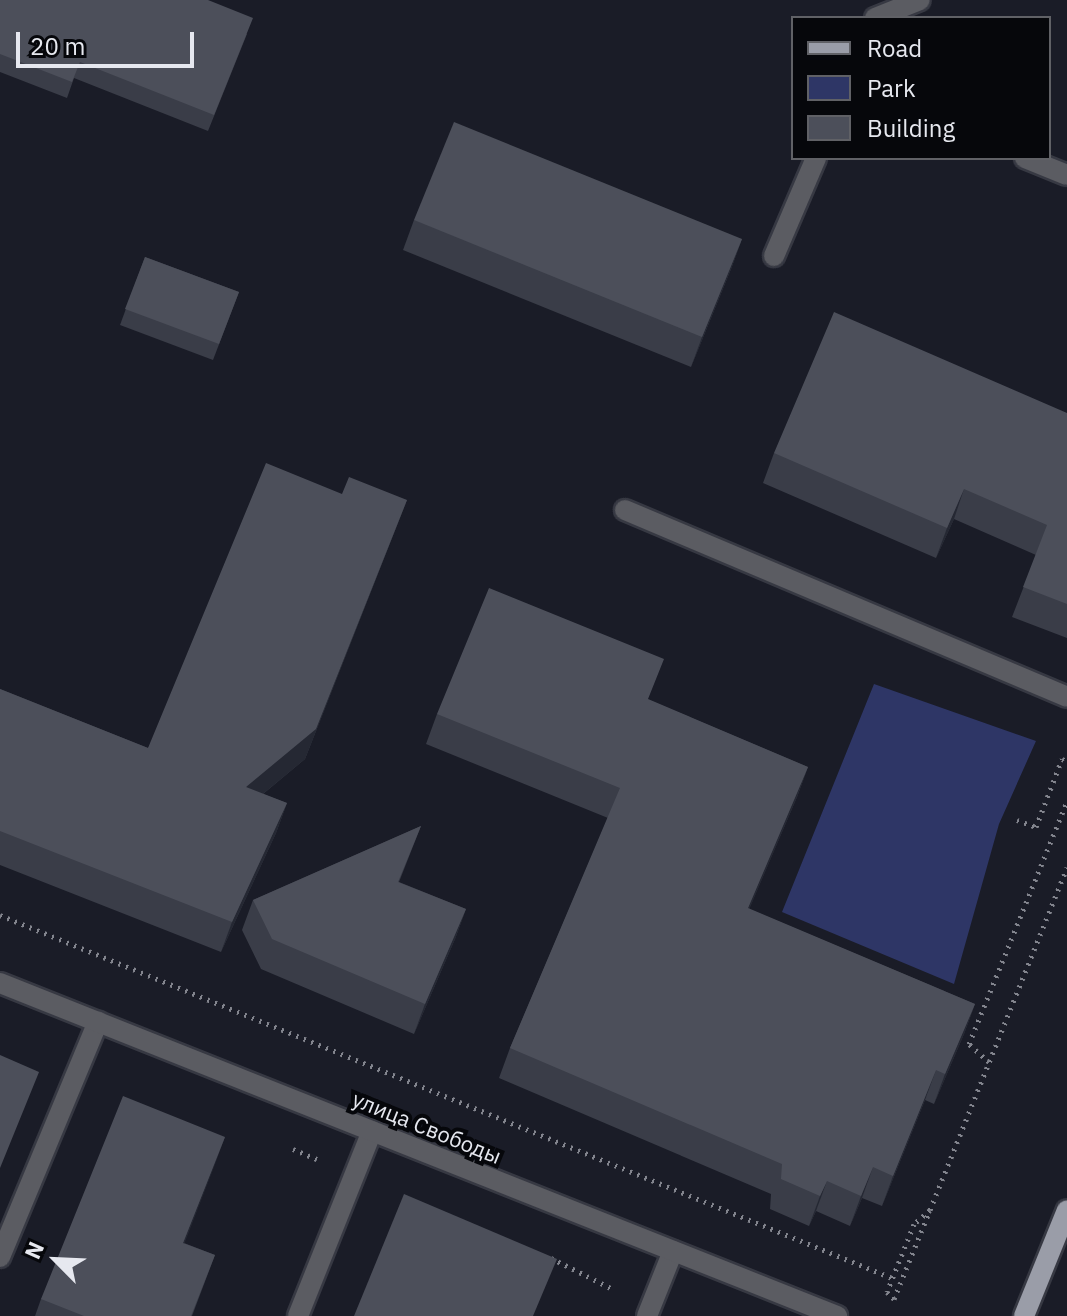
<!DOCTYPE html>
<meta charset="utf-8">
<style>
body{margin:0}
#map{position:relative;width:1067px;height:1316px;overflow:hidden;background:#1a1c27;font-family:"IBM Plex Sans",sans-serif}
div>[style]{position:absolute}
.green>*{inset:0;background:#2e3666}
.path>*{height:5px;margin-top:-2.5px;transform-origin:0;background:repeating-linear-gradient(90deg,#83858e 0 2px,transparent 0 8px)}
.roads{filter:drop-shadow(2px 0 #373943) drop-shadow(-2px 0 #373943) drop-shadow(0 2px #373943) drop-shadow(0 -2px #373943)}
.service>*{height:20px;margin:-10px;padding:0 10px;transform-origin:10px;border-radius:10px;background:#5b5c62}
.minor>*{height:20px;margin:-10px;padding:0 10px;transform-origin:10px;border-radius:10px;background:#5b5c62}
.primary>*{height:20px;margin:-10px;padding:0 10px;transform-origin:10px;border-radius:10px;background:#9a9da8}
.wall>*{inset:0;background:#3a3d48}
.shaded-wall>*{inset:0;background:#252833}
.building>*{inset:0;background:#4c4f5a}
span{translate:-50% -50%;white-space:nowrap;text-align:center;line-height:1.15;-webkit-text-stroke:8px #06070b;paint-order:stroke}
.street-label{font-size:22px;color:#e6e8ef}
.legend{position:absolute;left:791px;top:16px;width:260px;height:144px;box-sizing:border-box;background:#06070b;border:2px solid #606166;margin:0;padding:10px 14px;list-style:none;font-size:24px;color:#e6e8ef}
.legend li{display:flex;align-items:center;gap:16px;height:40px}
.legend b{width:40px;border:2px solid #606166}
.north{position:absolute;left:16px;top:1220px;width:80px;height:80px;-webkit-text-stroke:6px #06070b;paint-order:stroke;rotate:294deg;font-size:22px;font-weight:700;line-height:32px;text-align:center;color:#e6e8ef}
.north::after{content:'';display:block;margin:auto;width:28px;height:36px;background:#e6e8ef;clip-path:polygon(50% 0,100% 100%,50% 72%,0 100%)}
.scale{position:absolute;left:16px;top:32px;width:178px;height:36px;box-sizing:border-box;border:4px solid #e6e8ef;border-top:0;padding-left:10px;font-size:24px;line-height:28px;white-space:nowrap;color:#e6e8ef;-webkit-text-stroke:6px #06070b;paint-order:stroke}
</style>
<div id="map">
<div class="green">
<i style="clip-path:polygon(874px 684px,1036px 741px,999px 824px,954px 984px,782px 912px)"></i>
</div>
<div class="path">
<i style="left:1017px;top:820px;width:20px;rotate:20deg"></i>
<i style="left:1036px;top:827px;width:73px;rotate:-69.1deg"></i>
<i style="left:1062px;top:759px;width:5px;rotate:22deg"></i>
<i style="left:0;top:915px;width:963px;rotate:22.14deg"></i>
<i style="left:989px;top:1062px;width:27px;rotate:-138deg"></i>
<i style="left:969px;top:1044px;width:261px;rotate:-68deg"></i>
<i style="left:293px;top:1149px;width:26px;rotate:23deg"></i>
<i style="left:930px;top:1210px;width:21px;rotate:139deg"></i>
<i style="left:914px;top:1224px;width:73px;rotate:111.7deg"></i>
<i style="left:887px;top:1292px;width:10px;rotate:45deg"></i>
<i style="left:894px;top:1299px;width:96px;rotate:-68deg"></i>
<i style="left:930px;top:1210px;width:369px;rotate:-68.2deg"></i>
<i style="left:551px;top:1258px;width:69px;rotate:26.6deg"></i>
</div>
<div class="roads">
<div class="service">
<i style="left:875px;top:18px;width:48px;rotate:-21.8deg"></i>
<i style="left:1025px;top:158px;width:45px;rotate:22deg"></i>
<i style="left:774px;top:256px;width:107px;rotate:-66.8deg"></i>
<i style="left:625px;top:510px;width:480px;rotate:22.9deg"></i>
<i style="left:0;top:1257px;width:255px;rotate:-67.4deg"></i>
<i style="left:298px;top:1316px;width:199px;rotate:-68.2deg"></i>
<i style="left:647px;top:1316px;width:70px;rotate:-68.2deg"></i>
</div>
<div class="minor">
<i style="left:0;top:983px;width:901px;rotate:21.7deg"></i>
</div>
<div class="primary">
<i style="left:1024px;top:1316px;width:114px;rotate:-67.9deg"></i>
</div>
</div>
<div class="wall">
<i style="clip-path:polygon(0 0,247px 34px,208px 131px,74px 78px,67px 98px,0 72px)"></i>
<i style="clip-path:polygon(414px 220px,742px 239px,731px 269px,691px 367px,403px 250px)"></i>
<i style="clip-path:polygon(145px 257px,239px 292px,213px 360px,120px 325px)"></i>
<i style="clip-path:polygon(1067px 413px,1067px 638px,1012px 617px,1036px 555px,954px 519px,936px 558px,763px 483px,774px 453px)"></i>
<i style="clip-path:polygon(342px 494px,407px 500px,305px 759px,263px 794px,287px 803px,276px 833px,221px 952px,0 865px,0 689px,148px 748px)"></i>
<i style="clip-path:polygon(649px 700px,808px 767px,797px 797px,749px 909px,975px 1004px,964px 1034px,934px 1104px,925px 1100px,882px 1206px,862px 1198px,850px 1226px,816px 1211px,809px 1226px,770px 1209px,771px 1194px,499px 1078px,510px 1048px,608px 818px,426px 744px,437px 714px)"></i>
<i style="clip-path:polygon(421px 826px,399px 882px,466px 909px,455px 939px,414px 1034px,261px 969px,242px 930px,253px 900px)"></i>
<i style="clip-path:polygon(225px 1137px,184px 1243px,215px 1255px,192px 1316px,35px 1316px,41px 1299px)"></i>
</div>
<div class="shaded-wall">
<i style="clip-path:polygon(742px 239px,731px 269px,691px 367px,702px 337px)"></i>
<i style="clip-path:polygon(964px 489px,954px 519px,936px 558px,947px 528px)"></i>
<i style="clip-path:polygon(407px 500px,305px 759px,235px 817px,246px 787px)"></i>
<i style="clip-path:polygon(808px 767px,797px 797px,737px 938px,748px 908px)"></i>
<i style="clip-path:polygon(287px 803px,276px 833px,221px 952px,232px 922px)"></i>
<i style="clip-path:polygon(466px 909px,455px 939px,414px 1034px,425px 1004px)"></i>
<i style="clip-path:polygon(975px 1004px,964px 1034px,934px 1104px,945px 1074px)"></i>
<i style="clip-path:polygon(936px 1070px,925px 1100px,882px 1206px,893px 1176px)"></i>
<i style="clip-path:polygon(225px 1137px,214px 1167px,173px 1273px,183px 1243px)"></i>
<i style="clip-path:polygon(873px 1167px,862px 1198px,850px 1226px,861px 1196px)"></i>
<i style="clip-path:polygon(827px 1181px,816px 1211px,809px 1226px,820px 1196px)"></i>
</div>
<div class="building">
<i style="clip-path:polygon(0 0,208px 0,253px 18px,214px 115px,80px 62px,72px 82px,0 54px)"></i>
<i style="clip-path:polygon(454px 122px,742px 239px,702px 337px,414px 220px)"></i>
<i style="clip-path:polygon(145px 257px,239px 292px,219px 344px,125px 309px)"></i>
<i style="clip-path:polygon(834px 312px,1067px 413px,1067px 604px,1023px 587px,1047px 525px,964px 489px,947px 528px,774px 453px)"></i>
<i style="clip-path:polygon(266px 463px,342px 494px,349px 477px,407px 500px,316px 729px,246px 787px,287px 803px,232px 922px,0 831px,0 689px,148px 748px)"></i>
<i style="clip-path:polygon(489px 588px,664px 659px,648px 699px,808px 767px,748px 908px,975px 1004px,945px 1074px,936px 1070px,893px 1176px,873px 1167px,861px 1196px,827px 1181px,820px 1196px,781px 1179px,782px 1164px,510px 1048px,620px 788px,437px 714px)"></i>
<i style="clip-path:polygon(421px 826px,398px 882px,466px 909px,425px 1004px,272px 939px,253px 900px)"></i>
<i style="clip-path:polygon(0 1055px,39px 1072px,0 1168px)"></i>
<i style="clip-path:polygon(123px 1096px,225px 1137px,183px 1243px,215px 1255px,191px 1316px,84px 1316px,41px 1299px)"></i>
<i style="clip-path:polygon(404px 1194px,557px 1259px,533px 1316px,354px 1316px)"></i>
</div>
<div class="street-label">
<span style="left:427px;top:1127px;rotate:22deg">улица Свободы</span>
</div>
<ul class="legend">
<li><b style="height:10px;background:#9a9da8"></b>Road</li>
<li><b style="height:22px;background:#2e3666"></b>Park</li>
<li><b style="height:22px;background:#4c4f5a"></b>Building</li>
</ul>
<div class="north">N</div>
<div class="scale">20 m</div>
</div>
